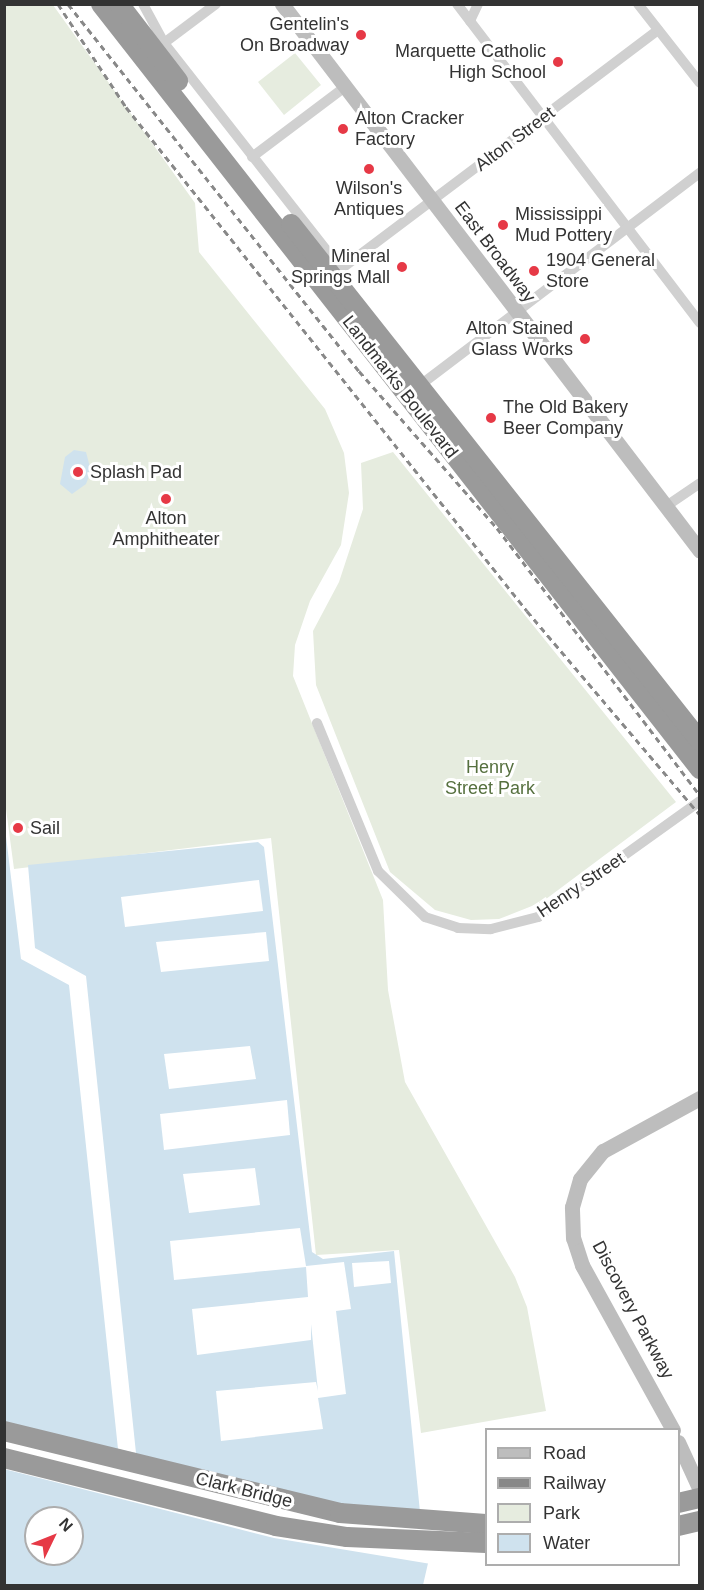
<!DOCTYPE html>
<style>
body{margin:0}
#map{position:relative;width:704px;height:1590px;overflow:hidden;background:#fff;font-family:Arial,sans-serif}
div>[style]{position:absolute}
.green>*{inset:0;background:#e6ecdf}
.water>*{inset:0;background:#cfe2ee}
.pier>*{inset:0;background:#fff}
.street>*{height:10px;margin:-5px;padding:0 5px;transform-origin:5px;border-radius:5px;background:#d0d0d0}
.secondary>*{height:15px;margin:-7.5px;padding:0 7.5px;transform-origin:7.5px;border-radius:7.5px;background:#bdbdbd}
.highway>*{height:20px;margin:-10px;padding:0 10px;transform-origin:10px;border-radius:10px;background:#9a9a9a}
.rail>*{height:3px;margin-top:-1.5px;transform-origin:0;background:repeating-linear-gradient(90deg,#888 0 6px,transparent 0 10.5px)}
.dots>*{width:16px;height:16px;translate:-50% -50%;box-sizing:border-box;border:3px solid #fff;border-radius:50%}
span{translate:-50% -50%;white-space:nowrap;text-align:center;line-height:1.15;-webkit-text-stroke:6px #fff;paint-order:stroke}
.poi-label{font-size:18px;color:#333}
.right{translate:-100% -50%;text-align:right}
.left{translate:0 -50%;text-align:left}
.street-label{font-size:18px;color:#333}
.park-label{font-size:18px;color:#56703f}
.frame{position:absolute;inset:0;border:6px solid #333;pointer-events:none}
.legend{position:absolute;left:485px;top:1428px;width:195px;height:138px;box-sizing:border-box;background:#fff;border:2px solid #adadad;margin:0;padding:8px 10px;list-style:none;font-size:18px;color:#333}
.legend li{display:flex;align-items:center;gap:12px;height:30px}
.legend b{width:30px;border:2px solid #adadad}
.north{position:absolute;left:24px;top:1506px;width:60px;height:60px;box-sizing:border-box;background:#fff;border:2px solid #adadad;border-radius:50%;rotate:47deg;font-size:16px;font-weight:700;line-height:24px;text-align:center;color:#333}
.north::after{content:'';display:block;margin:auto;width:21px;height:27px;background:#e63946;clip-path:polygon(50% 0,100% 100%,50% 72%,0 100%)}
</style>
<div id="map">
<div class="green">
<i style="clip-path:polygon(4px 5px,53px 5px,195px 203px,199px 252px,325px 409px,344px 453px,349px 493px,341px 545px,310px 601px,295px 645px,293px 676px,383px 900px,388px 990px,405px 1082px,515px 1277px,527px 1307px,546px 1411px,421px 1433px,399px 1250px,316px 1255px,271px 838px,14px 869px,4px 794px)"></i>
<i style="clip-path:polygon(295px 53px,321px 85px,284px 115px,258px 82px)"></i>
<i style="clip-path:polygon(393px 452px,676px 802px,542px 902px,499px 919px,471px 920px,435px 910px,390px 872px,316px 685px,313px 631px,339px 582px,363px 509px,361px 463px)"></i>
</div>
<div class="water">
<i style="clip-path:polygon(74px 450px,86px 452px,91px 471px,86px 484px,72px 494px,60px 484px,65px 457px)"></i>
<i style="clip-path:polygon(evenodd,4px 820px,21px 959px,69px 985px,118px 1449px,136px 1453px,86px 976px,35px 948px,28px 865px,258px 842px,264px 847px,312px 1252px,323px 1259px,394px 1251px,420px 1512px,411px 1550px,429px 1559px,423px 1585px,5px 1585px,4px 820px,36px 1518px,72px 1518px,72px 1554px,36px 1554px,36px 1518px)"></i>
</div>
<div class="pier">
<i style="clip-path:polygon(259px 880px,263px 911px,125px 927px,121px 897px)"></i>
<i style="clip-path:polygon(266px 932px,269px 961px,161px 972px,156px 942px)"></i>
<i style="clip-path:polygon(250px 1046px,256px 1079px,169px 1089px,164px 1054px)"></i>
<i style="clip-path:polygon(287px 1100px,290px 1135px,164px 1150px,160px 1114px)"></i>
<i style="clip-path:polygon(255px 1168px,260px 1205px,189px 1213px,183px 1174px)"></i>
<i style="clip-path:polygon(300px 1228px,306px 1266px,344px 1262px,351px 1309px,336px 1311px,346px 1394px,318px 1398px,323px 1429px,221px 1441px,216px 1391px,316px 1382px,318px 1391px,311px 1324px,311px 1340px,197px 1355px,192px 1309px,308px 1297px,306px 1267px,174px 1280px,170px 1241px)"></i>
<i style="clip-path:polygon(389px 1261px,391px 1283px,354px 1287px,352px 1263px)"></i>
<i style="clip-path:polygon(5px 1428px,420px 1523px,414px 1548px,430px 1556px,431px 1564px,274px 1538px,4px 1469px)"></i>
</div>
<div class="street">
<i style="left:143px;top:4px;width:44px;rotate:61.7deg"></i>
<i style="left:164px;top:43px;width:287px;rotate:51.9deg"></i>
<i style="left:341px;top:269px;width:397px;rotate:-37deg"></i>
<i style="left:457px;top:4px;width:401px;rotate:52.7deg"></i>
<i style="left:638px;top:4px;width:100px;rotate:51.9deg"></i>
<i style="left:470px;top:21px;width:19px;rotate:-65deg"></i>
<i style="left:164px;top:43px;width:65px;rotate:-36.9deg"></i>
<i style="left:252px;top:157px;width:116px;rotate:-37deg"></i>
<i style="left:419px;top:386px;width:353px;rotate:-37.2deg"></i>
<i style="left:665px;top:507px;width:42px;rotate:-34.4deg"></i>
<i style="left:317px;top:723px;width:160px;rotate:67.6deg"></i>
<i style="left:378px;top:871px;width:66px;rotate:44.4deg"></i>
<i style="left:425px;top:917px;width:35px;rotate:18deg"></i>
<i style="left:458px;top:928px;width:33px;rotate:2deg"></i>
<i style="left:491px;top:929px;width:49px;rotate:-14.3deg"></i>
<i style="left:538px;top:917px;width:199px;rotate:-35.6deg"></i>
</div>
<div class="secondary">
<i style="left:282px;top:4px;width:688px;rotate:52.61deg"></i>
<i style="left:673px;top:1430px;width:188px;rotate:-118.9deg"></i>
<i style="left:582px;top:1265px;width:28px;rotate:-108deg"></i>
<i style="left:573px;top:1238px;width:31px;rotate:-92deg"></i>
<i style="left:572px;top:1207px;width:29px;rotate:-74deg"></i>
<i style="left:580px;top:1179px;width:36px;rotate:-51deg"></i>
<i style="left:603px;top:1151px;width:111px;rotate:-28.7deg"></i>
<i style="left:678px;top:1442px;width:53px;rotate:65.4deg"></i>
</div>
<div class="highway">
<i style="left:101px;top:4px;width:972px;rotate:51.94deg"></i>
<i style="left:119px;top:4px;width:97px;rotate:52.5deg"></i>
<i style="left:291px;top:224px;width:659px;rotate:51.65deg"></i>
<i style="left:4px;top:1431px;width:346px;rotate:13.7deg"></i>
<i style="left:340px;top:1513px;width:146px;rotate:4.3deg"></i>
<i style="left:4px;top:1458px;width:280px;rotate:14deg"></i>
<i style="left:276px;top:1526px;width:72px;rotate:8.8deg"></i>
<i style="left:347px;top:1537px;width:139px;rotate:2.5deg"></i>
<i style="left:678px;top:1503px;width:23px;rotate:-13deg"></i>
<i style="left:678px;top:1526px;width:23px;rotate:-13deg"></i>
</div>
<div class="rail">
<i style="left:58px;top:4px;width:123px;rotate:56.6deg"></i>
<i style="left:126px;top:107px;width:644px;rotate:51.49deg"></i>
<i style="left:527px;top:611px;width:267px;rotate:49.7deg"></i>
<i style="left:68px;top:4px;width:468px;rotate:51.6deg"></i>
<i style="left:359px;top:371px;width:209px;rotate:48.7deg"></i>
<i style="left:497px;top:528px;width:335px;rotate:52.8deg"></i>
</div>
<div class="dots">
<i style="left:361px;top:35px;background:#e63946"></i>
<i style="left:558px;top:62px;background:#e63946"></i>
<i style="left:343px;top:129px;background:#e63946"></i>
<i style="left:369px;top:169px;background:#e63946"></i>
<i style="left:503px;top:225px;background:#e63946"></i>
<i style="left:402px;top:267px;background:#e63946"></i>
<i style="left:534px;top:271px;background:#e63946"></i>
<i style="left:585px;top:339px;background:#e63946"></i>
<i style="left:491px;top:418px;background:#e63946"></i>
<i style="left:78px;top:472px;background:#e63946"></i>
<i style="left:166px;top:499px;background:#e63946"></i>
<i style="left:18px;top:828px;background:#e63946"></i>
</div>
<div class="poi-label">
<span class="right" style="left:349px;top:35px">Gentelin's<br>On Broadway</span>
<span class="right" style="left:546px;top:62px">Marquette Catholic<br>High School</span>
<span class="left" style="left:355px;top:129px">Alton Cracker<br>Factory</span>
<span style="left:369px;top:199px">Wilson's<br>Antiques</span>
<span class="left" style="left:515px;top:225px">Mississippi<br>Mud Pottery</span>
<span class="right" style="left:390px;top:267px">Mineral<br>Springs Mall</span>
<span class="left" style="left:546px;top:271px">1904 General<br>Store</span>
<span class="right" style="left:573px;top:339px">Alton Stained<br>Glass Works</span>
<span class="left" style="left:503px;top:418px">The Old Bakery<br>Beer Company</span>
<span class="left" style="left:90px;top:472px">Splash Pad</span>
<span style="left:166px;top:529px">Alton<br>Amphitheater</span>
<span class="left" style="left:30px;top:828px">Sail</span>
</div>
<div class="street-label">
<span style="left:515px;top:139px;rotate:-37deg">Alton Street</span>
<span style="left:495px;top:252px;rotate:53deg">East Broadway</span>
<span style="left:400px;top:387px;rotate:52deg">Landmarks Boulevard</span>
<span style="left:581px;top:885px;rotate:-34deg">Henry Street</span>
<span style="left:633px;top:1310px;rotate:62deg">Discovery Parkway</span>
<span style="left:244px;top:1490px;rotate:14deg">Clark Bridge</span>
</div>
<div class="park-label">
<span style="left:490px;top:778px">Henry<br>Street Park</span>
</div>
<div class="frame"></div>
<ul class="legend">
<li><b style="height:8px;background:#bdbdbd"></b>Road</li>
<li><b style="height:8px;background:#888"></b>Railway</li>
<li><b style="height:16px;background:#e6ecdf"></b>Park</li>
<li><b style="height:16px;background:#cfe2ee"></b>Water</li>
</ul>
<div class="north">N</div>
</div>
